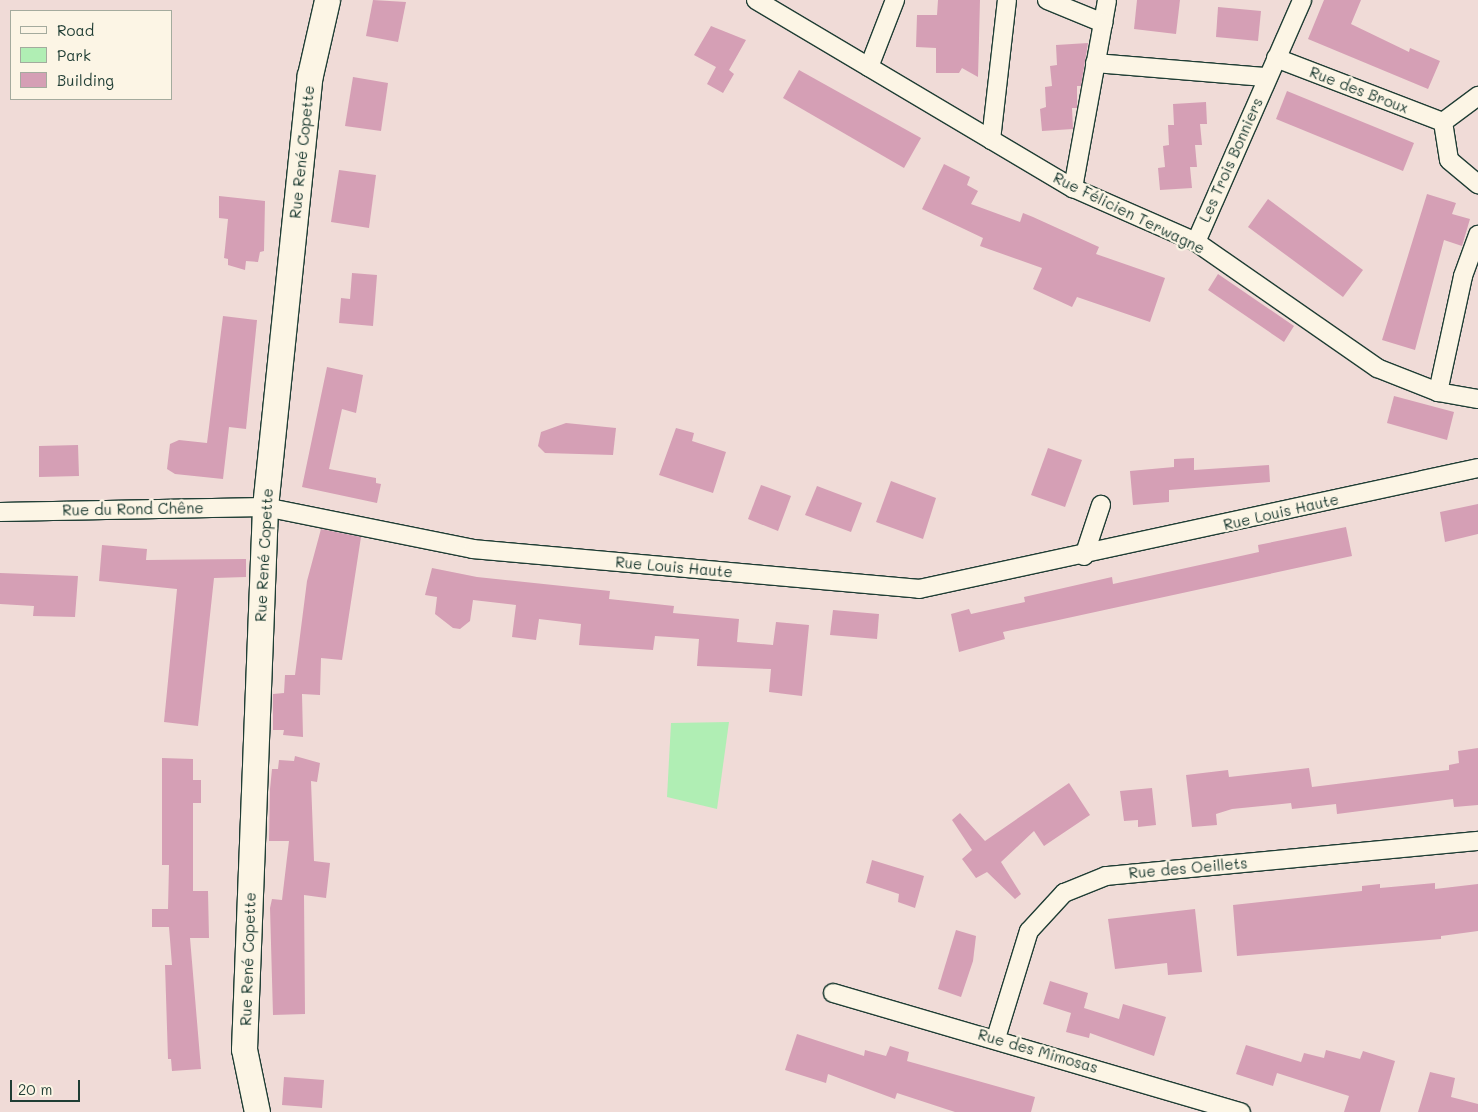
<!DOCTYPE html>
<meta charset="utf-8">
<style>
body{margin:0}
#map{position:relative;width:1478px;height:1112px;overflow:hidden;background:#f0dbd7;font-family:Mali,sans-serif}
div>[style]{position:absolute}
.green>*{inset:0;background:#b0eeb4}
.building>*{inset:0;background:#d59fb5}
.roads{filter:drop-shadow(1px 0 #1f3d34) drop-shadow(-1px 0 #1f3d34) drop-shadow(0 1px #1f3d34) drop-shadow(0 -1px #1f3d34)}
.street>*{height:18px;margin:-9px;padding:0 9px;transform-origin:9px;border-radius:9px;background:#fcf5e5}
.secondary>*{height:25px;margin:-12.5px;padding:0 12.5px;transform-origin:12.5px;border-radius:12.5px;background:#fcf5e5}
span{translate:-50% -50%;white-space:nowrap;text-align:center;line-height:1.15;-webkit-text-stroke:4.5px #fcf5e5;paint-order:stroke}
.street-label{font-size:15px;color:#1f3d34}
.legend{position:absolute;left:10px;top:10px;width:162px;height:90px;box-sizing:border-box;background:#fcf5e5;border:1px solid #a4ab9e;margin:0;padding:6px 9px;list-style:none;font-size:15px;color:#1f3d34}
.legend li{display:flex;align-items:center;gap:10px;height:25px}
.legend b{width:25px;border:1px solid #a4ab9e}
.scale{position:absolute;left:10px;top:1080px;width:70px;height:22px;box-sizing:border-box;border:2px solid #1f3d34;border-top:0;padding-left:6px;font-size:15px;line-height:18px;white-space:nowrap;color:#1f3d34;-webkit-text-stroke:4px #fcf5e5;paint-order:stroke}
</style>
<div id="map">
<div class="green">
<i style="clip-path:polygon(729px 722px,717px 809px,667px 797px,671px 723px)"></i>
</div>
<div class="building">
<i style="clip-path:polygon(373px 0,406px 2px,398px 42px,366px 36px)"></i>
<i style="clip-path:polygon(938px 0,980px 0,978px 77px,962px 68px,959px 73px,936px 73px,936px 48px,916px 47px,917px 15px,937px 15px)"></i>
<i style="clip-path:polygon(1137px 0,1180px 0,1176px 34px,1134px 29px)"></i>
<i style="clip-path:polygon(1324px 0,1361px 0,1351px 24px,1409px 52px,1410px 48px,1440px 61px,1428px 89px,1308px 39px)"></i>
<i style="clip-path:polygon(1218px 7px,1261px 11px,1258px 41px,1216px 37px)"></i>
<i style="clip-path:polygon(711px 26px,746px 40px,729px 70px,734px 74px,723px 93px,707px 84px,716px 67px,694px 55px)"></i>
<i style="clip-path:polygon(1088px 43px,1081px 86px,1077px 86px,1077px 108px,1072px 108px,1073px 129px,1042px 131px,1040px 109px,1046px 107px,1045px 87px,1052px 86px,1050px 66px,1057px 65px,1056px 45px)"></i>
<i style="clip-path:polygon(799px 70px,921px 138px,904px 168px,783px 98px)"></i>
<i style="clip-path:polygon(353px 77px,388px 83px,381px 131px,345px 126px)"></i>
<i style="clip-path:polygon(1287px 91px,1414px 143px,1403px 171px,1276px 119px)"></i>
<i style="clip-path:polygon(1206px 102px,1207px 124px,1200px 124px,1202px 145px,1195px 145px,1197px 167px,1190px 167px,1192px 188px,1160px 190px,1158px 168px,1165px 167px,1163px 146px,1169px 145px,1168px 125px,1174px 125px,1173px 104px)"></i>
<i style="clip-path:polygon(944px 164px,970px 177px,967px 185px,978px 191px,971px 204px,1020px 222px,1023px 213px,1033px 217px,1099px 247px,1096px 254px,1165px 278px,1150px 322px,1077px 297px,1072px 307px,1033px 289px,1042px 268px,980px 246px,983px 238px,922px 209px)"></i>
<i style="clip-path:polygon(339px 170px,376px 175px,369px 228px,331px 222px)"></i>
<i style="clip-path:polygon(1427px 194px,1456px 203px,1452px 214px,1470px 219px,1462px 246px,1444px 240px,1415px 350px,1382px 340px)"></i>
<i style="clip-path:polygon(219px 196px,265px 201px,264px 251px,260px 252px,258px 262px,246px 261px,245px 270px,228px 265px,228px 259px,224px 258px,228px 219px,219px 218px)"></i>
<i style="clip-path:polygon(1268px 199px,1363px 270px,1343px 297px,1248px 227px)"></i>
<i style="clip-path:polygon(352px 273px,377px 275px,373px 326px,339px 323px,341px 298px,350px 299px)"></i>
<i style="clip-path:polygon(1218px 274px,1294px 326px,1284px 342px,1208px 290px)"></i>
<i style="clip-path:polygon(223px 316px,257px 320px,246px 429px,229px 427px,223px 479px,175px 474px,167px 469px,170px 444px,179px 440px,207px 443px)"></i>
<i style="clip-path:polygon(327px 367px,363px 375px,356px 413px,342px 409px,329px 469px,376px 478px,376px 483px,381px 484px,377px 503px,302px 487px)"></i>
<i style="clip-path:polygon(1394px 396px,1454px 412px,1447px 440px,1387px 423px)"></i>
<i style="clip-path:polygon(566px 423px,616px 428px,613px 455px,545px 453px,538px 446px,541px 432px)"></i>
<i style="clip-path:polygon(676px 428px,694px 433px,692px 441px,726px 452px,713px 493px,659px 475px)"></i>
<i style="clip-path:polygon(78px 445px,79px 476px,39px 477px,39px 446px)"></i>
<i style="clip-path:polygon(1048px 448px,1082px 460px,1065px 507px,1031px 495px)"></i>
<i style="clip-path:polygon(1194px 458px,1194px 470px,1269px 465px,1270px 482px,1169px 490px,1169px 502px,1133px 505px,1130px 471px,1174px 467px,1174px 459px)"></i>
<i style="clip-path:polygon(891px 481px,936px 498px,923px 539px,876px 522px)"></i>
<i style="clip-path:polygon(761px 485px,791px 496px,778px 531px,748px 519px)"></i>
<i style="clip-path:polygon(817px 486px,862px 503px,851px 532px,805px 515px)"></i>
<i style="clip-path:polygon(1478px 504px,1478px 534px,1445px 542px,1440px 512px)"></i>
<i style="clip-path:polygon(1346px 527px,1352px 556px,1003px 632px,1005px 639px,959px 652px,951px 614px,969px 609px,971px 614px,1025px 602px,1024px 597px,1112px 577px,1113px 584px,1259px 552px,1258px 545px)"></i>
<i style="clip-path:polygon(321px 529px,361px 537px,342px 660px,321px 658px,320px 695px,302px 694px,303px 737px,283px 735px,284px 730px,273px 730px,273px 694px,284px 693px,285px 675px,295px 675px,307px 581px)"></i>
<i style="clip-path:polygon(102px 545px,147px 549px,146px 560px,246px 559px,246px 577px,214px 578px,198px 726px,164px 722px,177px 589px,99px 581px)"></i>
<i style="clip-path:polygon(432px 568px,477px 577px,610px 591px,609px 599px,674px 606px,673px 613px,739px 619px,737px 642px,773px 645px,776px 622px,809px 625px,802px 696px,769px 692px,771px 669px,697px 666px,699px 639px,655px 636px,653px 650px,579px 645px,581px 624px,539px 619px,536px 640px,512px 637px,516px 605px,473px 600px,470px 621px,460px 629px,453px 628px,435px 614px,437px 597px,425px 595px)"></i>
<i style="clip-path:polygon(0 573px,78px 576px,75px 617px,33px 616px,34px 606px,0 604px)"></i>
<i style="clip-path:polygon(833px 610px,879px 614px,877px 639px,830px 635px)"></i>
<i style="clip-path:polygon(1478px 748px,1478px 805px,1454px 807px,1453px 799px,1337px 814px,1336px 804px,1292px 809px,1291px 803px,1232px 809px,1216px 814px,1217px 825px,1192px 827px,1186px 775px,1228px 770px,1229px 777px,1309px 768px,1312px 787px,1449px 770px,1449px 765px,1459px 763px,1458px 751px)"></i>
<i style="clip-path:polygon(295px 756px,320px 763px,317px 782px,311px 781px,314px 861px,330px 863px,326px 898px,304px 895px,305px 1014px,273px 1015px,270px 908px,272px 899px,282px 900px,289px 841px,269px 841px,270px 789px,272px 769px,278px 769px,279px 760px,294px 761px)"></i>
<i style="clip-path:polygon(162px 758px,193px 759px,193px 780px,201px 780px,201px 803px,193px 803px,193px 891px,208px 891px,209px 938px,190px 938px,201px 1069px,172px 1071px,171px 1059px,168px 1059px,165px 965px,172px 965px,169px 927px,152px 927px,152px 909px,168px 909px,169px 865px,162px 865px)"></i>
<i style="clip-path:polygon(1069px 783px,1090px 815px,1044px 846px,1034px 831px,1001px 862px,1021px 894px,1015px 899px,987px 872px,976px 878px,962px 859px,972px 850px,952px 820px,960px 813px,985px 841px)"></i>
<i style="clip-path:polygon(1152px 788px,1156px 825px,1138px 827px,1138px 820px,1124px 821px,1120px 791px)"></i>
<i style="clip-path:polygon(872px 860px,924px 876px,915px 908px,898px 902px,899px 894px,866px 883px)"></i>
<i style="clip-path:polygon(1435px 883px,1435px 889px,1478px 884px,1478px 931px,1441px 936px,1441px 939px,1237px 956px,1233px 905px,1362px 891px,1362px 886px,1380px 884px,1380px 888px)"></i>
<i style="clip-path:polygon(1195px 909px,1202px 972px,1168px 975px,1167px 963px,1115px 969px,1108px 919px)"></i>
<i style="clip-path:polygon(956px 930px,976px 936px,973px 961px,961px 997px,938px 989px)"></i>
<i style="clip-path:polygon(1050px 981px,1088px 993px,1084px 1008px,1119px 1019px,1123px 1004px,1166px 1017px,1154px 1056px,1090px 1033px,1089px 1038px,1066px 1032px,1071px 1013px,1043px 1004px)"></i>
<i style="clip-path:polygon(797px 1034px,864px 1056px,865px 1050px,886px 1056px,890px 1046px,909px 1052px,907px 1061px,1035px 1097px,1031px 1112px,955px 1112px,897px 1093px,895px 1099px,828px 1074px,826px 1083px,785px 1070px)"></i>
<i style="clip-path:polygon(1246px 1045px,1301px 1062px,1304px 1053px,1324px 1058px,1326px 1050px,1360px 1059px,1363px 1051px,1395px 1061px,1380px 1112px,1344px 1112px,1349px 1096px,1277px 1073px,1273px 1086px,1236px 1074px)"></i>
<i style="clip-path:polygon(1430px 1072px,1455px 1078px,1451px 1097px,1478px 1104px,1478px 1112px,1418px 1112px)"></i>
<i style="clip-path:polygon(284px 1077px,324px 1080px,322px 1108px,282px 1105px)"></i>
</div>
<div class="roads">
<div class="street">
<i style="left:756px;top:0;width:369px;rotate:30.7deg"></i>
<i style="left:1073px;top:188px;width:134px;rotate:23.7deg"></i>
<i style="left:1196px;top:242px;width:221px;rotate:34.8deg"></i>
<i style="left:1377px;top:368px;width:66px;rotate:21.5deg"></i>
<i style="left:1438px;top:392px;width:41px;rotate:9.9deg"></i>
<i style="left:1047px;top:0;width:61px;rotate:22.3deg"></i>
<i style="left:1103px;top:23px;width:23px;rotate:-80deg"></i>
<i style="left:1276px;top:58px;width:179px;rotate:21deg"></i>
<i style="left:1095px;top:63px;width:173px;rotate:4.7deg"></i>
<i style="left:869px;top:67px;width:72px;rotate:-68.8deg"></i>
<i style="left:1443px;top:122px;width:38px;rotate:81deg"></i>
<i style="left:1449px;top:160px;width:38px;rotate:40deg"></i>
<i style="left:1443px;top:122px;width:44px;rotate:-36.6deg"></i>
<i style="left:991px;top:140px;width:141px;rotate:-83.5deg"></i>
<i style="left:1073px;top:188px;width:168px;rotate:-79.7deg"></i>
<i style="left:1196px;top:242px;width:264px;rotate:-66.3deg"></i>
<i style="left:1438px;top:392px;width:119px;rotate:-77.8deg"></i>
<i style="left:1463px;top:276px;width:44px;rotate:-69.9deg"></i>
<i style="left:0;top:512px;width:265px;rotate:-1.1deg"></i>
<i style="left:265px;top:507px;width:212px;rotate:11.4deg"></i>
<i style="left:473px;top:549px;width:448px;rotate:5.1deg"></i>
<i style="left:919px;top:589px;width:572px;rotate:-12.21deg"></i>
<i style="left:1084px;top:556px;width:54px;rotate:-71.6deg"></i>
<i style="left:833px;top:993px;width:425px;rotate:16.3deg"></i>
<i style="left:996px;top:1038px;width:112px;rotate:-72.9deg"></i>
<i style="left:1029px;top:931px;width:52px;rotate:-47.4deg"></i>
<i style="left:1064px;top:893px;width:45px;rotate:-22deg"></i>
<i style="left:1106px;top:876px;width:374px;rotate:-5.4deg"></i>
</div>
<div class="secondary">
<i style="left:257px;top:1112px;width:64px;rotate:-101.7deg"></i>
<i style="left:244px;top:1049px;width:542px;rotate:-87.78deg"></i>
<i style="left:265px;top:507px;width:434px;rotate:-84.1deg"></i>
<i style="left:310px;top:75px;width:77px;rotate:-77.2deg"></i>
</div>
</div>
<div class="street-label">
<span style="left:1359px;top:90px;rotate:21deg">Rue des Broux</span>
<span style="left:302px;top:152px;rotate:-84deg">Rue René Copette</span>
<span style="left:1231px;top:160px;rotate:-66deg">Les Trois Bonniers</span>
<span style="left:1129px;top:213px;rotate:26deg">Rue Félicien Terwagne</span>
<span style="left:133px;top:509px;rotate:-1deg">Rue du Rond Chêne</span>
<span style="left:1281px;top:512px;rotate:-13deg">Rue Louis Haute</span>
<span style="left:264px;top:555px;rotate:-87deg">Rue René Copette</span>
<span style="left:674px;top:567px;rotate:5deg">Rue Louis Haute</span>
<span style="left:1188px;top:868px;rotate:-5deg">Rue des Oeillets</span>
<span style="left:248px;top:959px;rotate:-88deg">Rue René Copette</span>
<span style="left:1038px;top:1051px;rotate:16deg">Rue des Mimosas</span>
</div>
<ul class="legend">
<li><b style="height:6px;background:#fcf5e5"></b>Road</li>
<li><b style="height:14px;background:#b0eeb4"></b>Park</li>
<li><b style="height:14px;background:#d59fb5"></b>Building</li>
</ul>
<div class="scale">20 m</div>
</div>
